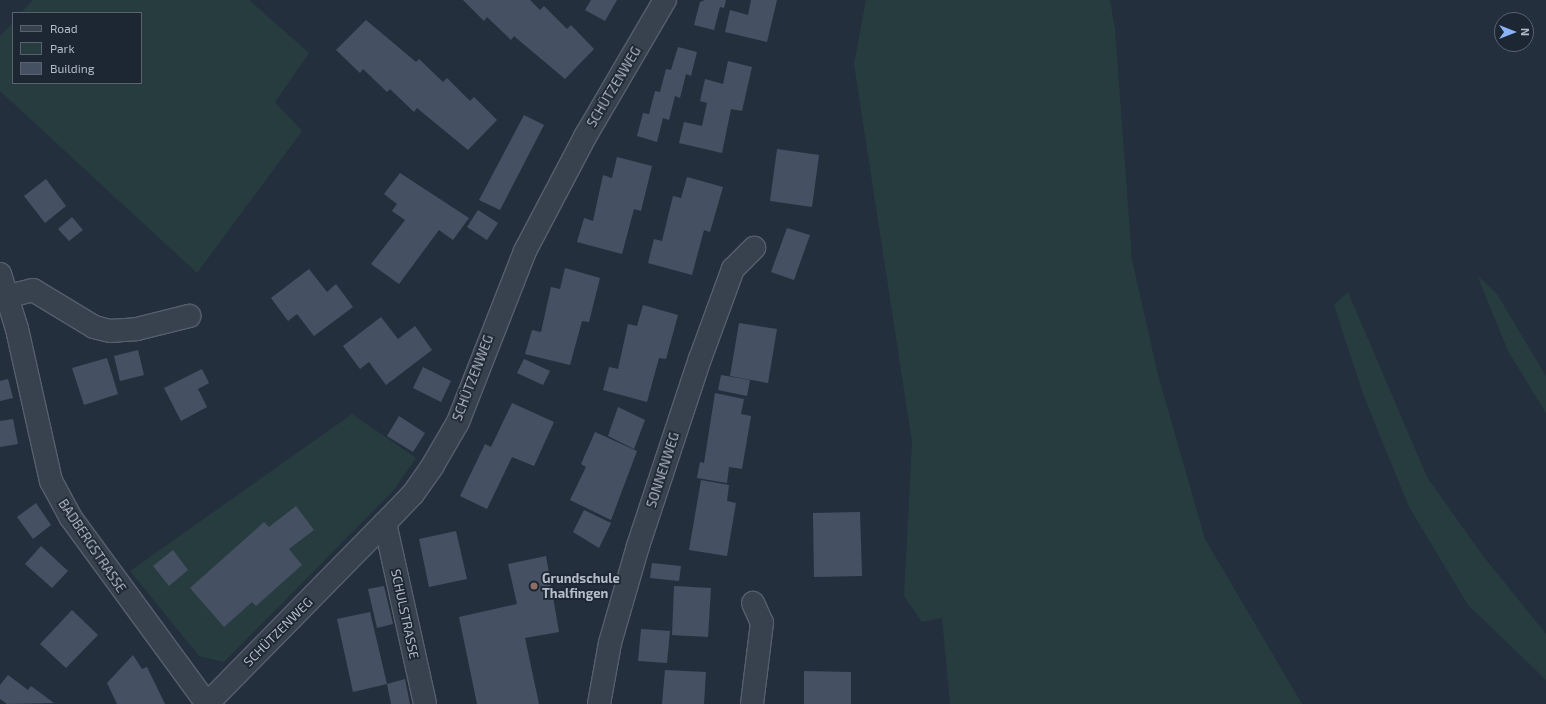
<!DOCTYPE html>
<meta charset="utf-8">
<style>
body{margin:0}
#map{position:relative;width:1546px;height:704px;overflow:hidden;background:#242f3e;font-family:"Exo 2",sans-serif}
div>[style]{position:absolute}
.green>*{inset:0;background:#263c3f}
.building>*{inset:0;background:#455162}
.roads{filter:drop-shadow(1px 0 #565f6c) drop-shadow(-1px 0 #565f6c) drop-shadow(0 1px #565f6c) drop-shadow(0 -1px #565f6c)}
.minor>*{height:22px;margin:-11px;padding:0 11px;transform-origin:11px;border-radius:11px;background:#38414e}
.dots>*{width:11px;height:11px;translate:-50% -50%;box-sizing:border-box;border:2px solid #1d2633;border-radius:50%}
span{translate:-50% -50%;white-space:nowrap;text-align:center;line-height:1.15;-webkit-text-stroke:3.5px #1d2633;paint-order:stroke}
.street-label{font-size:13px;color:#b4bcc9}
.poi-label{font-size:13px;color:#b4bcc9;font-weight:700}
.left{translate:0 -50%;text-align:left}
.legend{position:absolute;left:12px;top:12px;width:130px;height:72px;box-sizing:border-box;background:#1d2633;border:1px solid #59626f;margin:0;padding:5px 7px;list-style:none;font-size:12px;color:#b4bcc9}
.legend li{display:flex;align-items:center;gap:8px;height:20px}
.legend b{width:20px;border:1px solid #59626f}
.north{position:absolute;left:1494px;top:12px;width:40px;height:40px;box-sizing:border-box;background:#1d2633;border:1px solid #59626f;border-radius:50%;rotate:90deg;font-size:11px;font-weight:700;line-height:16px;text-align:center;color:#b4bcc9}
.north::after{content:'';display:block;margin:auto;width:14px;height:18px;background:#8ab4f8;clip-path:polygon(50% 0,100% 100%,50% 72%,0 100%)}
</style>
<div id="map">
<div class="green">
<i style="clip-path:polygon(33px 0,249px 0,309px 53px,275px 102px,302px 131px,197px 273px,0 91px,0 36px,13px 22px,13px 83px,141px 83px,141px 13px,21px 13px)"></i>
<i style="clip-path:polygon(866px 0,1110px 0,1115px 29px,1132px 260px,1158px 375px,1205px 539px,1302px 704px,950px 704px,942px 618px,922px 622px,904px 596px,912px 442px,854px 64px)"></i>
<i style="clip-path:polygon(1477px 275px,1497px 294px,1546px 376px,1546px 413px,1508px 351px)"></i>
<i style="clip-path:polygon(1348px 292px,1427px 477px,1480px 552px,1546px 634px,1546px 680px,1468px 605px,1409px 507px,1363px 394px,1334px 305px)"></i>
<i style="clip-path:polygon(352px 414px,416px 458px,393px 491px,224px 662px,199px 656px,130px 571px)"></i>
</div>
<div class="building">
<i style="clip-path:polygon(463px 0,530px 0,540px 10px,544px 6px,567px 29px,571px 25px,594px 49px,565px 79px,514px 36px,511px 40px,487px 17px,484px 21px)"></i>
<i style="clip-path:polygon(591px 0,617px 0,605px 21px,585px 10px)"></i>
<i style="clip-path:polygon(705px 0,726px 0,724px 8px,720px 7px,714px 30px,694px 25px,700px 2px)"></i>
<i style="clip-path:polygon(751px 0,777px 0,767px 42px,725px 32px,730px 10px,748px 15px)"></i>
<i style="clip-path:polygon(366px 20px,416px 62px,419px 59px,443px 82px,447px 78px,470px 101px,474px 97px,497px 120px,468px 150px,417px 108px,414px 112px,390px 89px,387px 92px,363px 69px,360px 73px,336px 50px)"></i>
<i style="clip-path:polygon(678px 47px,697px 52px,691px 76px,686px 74px,680px 98px,675px 96px,669px 120px,663px 118px,657px 142px,637px 136px,643px 113px,649px 114px,655px 91px,660px 92px,666px 69px,671px 70px)"></i>
<i style="clip-path:polygon(728px 61px,752px 67px,742px 111px,731px 109px,722px 153px,679px 143px,684px 122px,702px 126px,707px 103px,700px 101px,705px 79px,723px 84px)"></i>
<i style="clip-path:polygon(524px 115px,544px 125px,500px 210px,479px 200px)"></i>
<i style="clip-path:polygon(777px 149px,819px 155px,812px 207px,770px 201px)"></i>
<i style="clip-path:polygon(617px 157px,652px 166px,641px 211px,634px 209px,622px 254px,577px 242px,584px 218px,593px 221px,603px 175px,612px 178px)"></i>
<i style="clip-path:polygon(400px 173px,469px 218px,453px 240px,439px 230px,399px 284px,371px 264px,405px 220px,392px 211px,397px 204px,384px 194px)"></i>
<i style="clip-path:polygon(687px 177px,723px 187px,710px 232px,704px 230px,692px 275px,648px 263px,654px 239px,662px 241px,673px 196px,681px 198px)"></i>
<i style="clip-path:polygon(46px 179px,66px 206px,45px 223px,24px 196px)"></i>
<i style="clip-path:polygon(478px 210px,498px 223px,487px 240px,467px 227px)"></i>
<i style="clip-path:polygon(72px 217px,83px 230px,69px 241px,58px 229px)"></i>
<i style="clip-path:polygon(787px 228px,810px 235px,794px 280px,771px 272px)"></i>
<i style="clip-path:polygon(565px 268px,600px 278px,589px 322px,582px 321px,570px 365px,525px 354px,532px 330px,541px 332px,551px 287px,560px 289px)"></i>
<i style="clip-path:polygon(309px 269px,327px 292px,336px 284px,353px 307px,314px 336px,297px 314px,288px 321px,271px 298px)"></i>
<i style="clip-path:polygon(643px 305px,678px 315px,666px 359px,659px 358px,647px 402px,603px 390px,609px 367px,618px 369px,628px 324px,637px 326px)"></i>
<i style="clip-path:polygon(381px 317px,398px 339px,415px 326px,432px 350px,386px 385px,369px 362px,360px 369px,343px 346px)"></i>
<i style="clip-path:polygon(739px 323px,777px 329px,768px 383px,730px 376px)"></i>
<i style="clip-path:polygon(138px 350px,144px 375px,120px 381px,114px 356px)"></i>
<i style="clip-path:polygon(107px 358px,118px 394px,84px 405px,72px 368px)"></i>
<i style="clip-path:polygon(524px 359px,550px 371px,543px 385px,517px 373px)"></i>
<i style="clip-path:polygon(423px 367px,451px 381px,441px 402px,413px 388px)"></i>
<i style="clip-path:polygon(202px 369px,209px 383px,198px 389px,207px 407px,181px 421px,164px 388px)"></i>
<i style="clip-path:polygon(721px 375px,750px 380px,747px 396px,718px 390px)"></i>
<i style="clip-path:polygon(8px 379px,13px 398px,0 401px,0 381px)"></i>
<i style="clip-path:polygon(715px 393px,744px 399px,741px 414px,751px 416px,742px 469px,729px 467px,727px 483px,697px 478px,700px 462px,704px 463px)"></i>
<i style="clip-path:polygon(512px 403px,554px 422px,534px 466px,512px 457px,487px 509px,460px 496px,485px 444px,491px 447px)"></i>
<i style="clip-path:polygon(618px 407px,645px 420px,634px 449px,608px 436px)"></i>
<i style="clip-path:polygon(399px 416px,425px 433px,413px 452px,387px 436px)"></i>
<i style="clip-path:polygon(13px 419px,18px 444px,0 447px,0 421px)"></i>
<i style="clip-path:polygon(595px 432px,637px 451px,611px 520px,570px 500px,586px 467px,581px 464px)"></i>
<i style="clip-path:polygon(701px 480px,729px 485px,727px 501px,736px 503px,727px 556px,689px 550px)"></i>
<i style="clip-path:polygon(36px 503px,51px 525px,33px 539px,17px 517px)"></i>
<i style="clip-path:polygon(296px 506px,314px 530px,289px 549px,302px 565px,256px 606px,252px 602px,224px 627px,190px 588px,264px 522px,269px 527px)"></i>
<i style="clip-path:polygon(584px 510px,611px 523px,599px 548px,573px 532px)"></i>
<i style="clip-path:polygon(860px 512px,862px 576px,814px 577px,813px 513px)"></i>
<i style="clip-path:polygon(456px 531px,467px 579px,429px 587px,419px 539px)"></i>
<i style="clip-path:polygon(41px 546px,68px 571px,52px 588px,25px 564px)"></i>
<i style="clip-path:polygon(173px 550px,188px 570px,169px 586px,153px 566px)"></i>
<i style="clip-path:polygon(546px 556px,559px 632px,525px 638px,539px 704px,477px 704px,459px 617px,517px 604px,508px 564px)"></i>
<i style="clip-path:polygon(652px 563px,681px 566px,679px 581px,650px 578px)"></i>
<i style="clip-path:polygon(384px 586px,393px 624px,377px 628px,368px 589px)"></i>
<i style="clip-path:polygon(674px 586px,711px 588px,708px 637px,672px 635px)"></i>
<i style="clip-path:polygon(72px 610px,98px 635px,66px 668px,40px 644px)"></i>
<i style="clip-path:polygon(370px 612px,387px 684px,353px 692px,337px 619px)"></i>
<i style="clip-path:polygon(641px 629px,670px 631px,667px 663px,638px 661px)"></i>
<i style="clip-path:polygon(133px 655px,142px 669px,147px 667px,165px 704px,117px 704px,107px 683px)"></i>
<i style="clip-path:polygon(665px 670px,706px 672px,704px 704px,662px 704px)"></i>
<i style="clip-path:polygon(804px 671px,851px 672px,851px 704px,804px 704px)"></i>
<i style="clip-path:polygon(8px 675px,28px 690px,31px 686px,54px 703px,7px 704px,0 699px,0 685px)"></i>
<i style="clip-path:polygon(405px 679px,410px 704px,391px 704px,387px 684px)"></i>
</div>
<div class="roads">
<div class="minor">
<i style="left:0;top:274px;width:58px;rotate:72.8deg"></i>
<i style="left:17px;top:329px;width:156px;rotate:77.4deg"></i>
<i style="left:51px;top:481px;width:42px;rotate:61.6deg"></i>
<i style="left:71px;top:518px;width:230px;rotate:53.8deg"></i>
<i style="left:9px;top:296px;width:25px;rotate:-14deg"></i>
<i style="left:33px;top:290px;width:71px;rotate:31.2deg"></i>
<i style="left:94px;top:327px;width:16px;rotate:14deg"></i>
<i style="left:110px;top:331px;width:27px;rotate:-4deg"></i>
<i style="left:137px;top:329px;width:54px;rotate:-14deg"></i>
<i style="left:385px;top:523px;width:185px;rotate:77.5deg"></i>
<i style="left:207px;top:704px;width:254px;rotate:-45.5deg"></i>
<i style="left:385px;top:523px;width:40px;rotate:-46deg"></i>
<i style="left:413px;top:494px;width:35px;rotate:-55deg"></i>
<i style="left:433px;top:465px;width:50px;rotate:-59.8deg"></i>
<i style="left:458px;top:422px;width:184px;rotate:-68.6deg"></i>
<i style="left:525px;top:251px;width:131px;rotate:-62.3deg"></i>
<i style="left:586px;top:135px;width:156px;rotate:-59.7deg"></i>
<i style="left:599px;top:704px;width:62px;rotate:-79.8deg"></i>
<i style="left:610px;top:643px;width:101px;rotate:-73.9deg"></i>
<i style="left:638px;top:546px;width:197px;rotate:-71.7deg"></i>
<i style="left:700px;top:359px;width:96px;rotate:-69.9deg"></i>
<i style="left:733px;top:269px;width:30px;rotate:-45deg"></i>
<i style="left:752px;top:704px;width:82px;rotate:-83deg"></i>
<i style="left:762px;top:623px;width:22px;rotate:-114deg"></i>
</div>
</div>
<div class="dots">
<i style="left:534px;top:586px;background:#8d6e63"></i>
</div>
<div class="street-label">
<span style="left:614px;top:87px;rotate:-59deg">SCHÜTZENWEG</span>
<span style="left:473px;top:378px;rotate:-69deg">SCHÜTZENWEG</span>
<span style="left:663px;top:470px;rotate:-72deg">SONNENWEG</span>
<span style="left:92px;top:546px;rotate:56deg">BADBERGSTRASSE</span>
<span style="left:405px;top:614px;rotate:78deg">SCHULSTRASSE</span>
<span style="left:278px;top:632px;rotate:-45deg">SCHÜTZENWEG</span>
</div>
<div class="poi-label">
<span class="left" style="left:542px;top:586px">Grundschule<br>Thalfingen</span>
</div>
<ul class="legend">
<li><b style="height:5px;background:#38414e"></b>Road</li>
<li><b style="height:11px;background:#263c3f"></b>Park</li>
<li><b style="height:11px;background:#455162"></b>Building</li>
</ul>
<div class="north">N</div>
</div>
